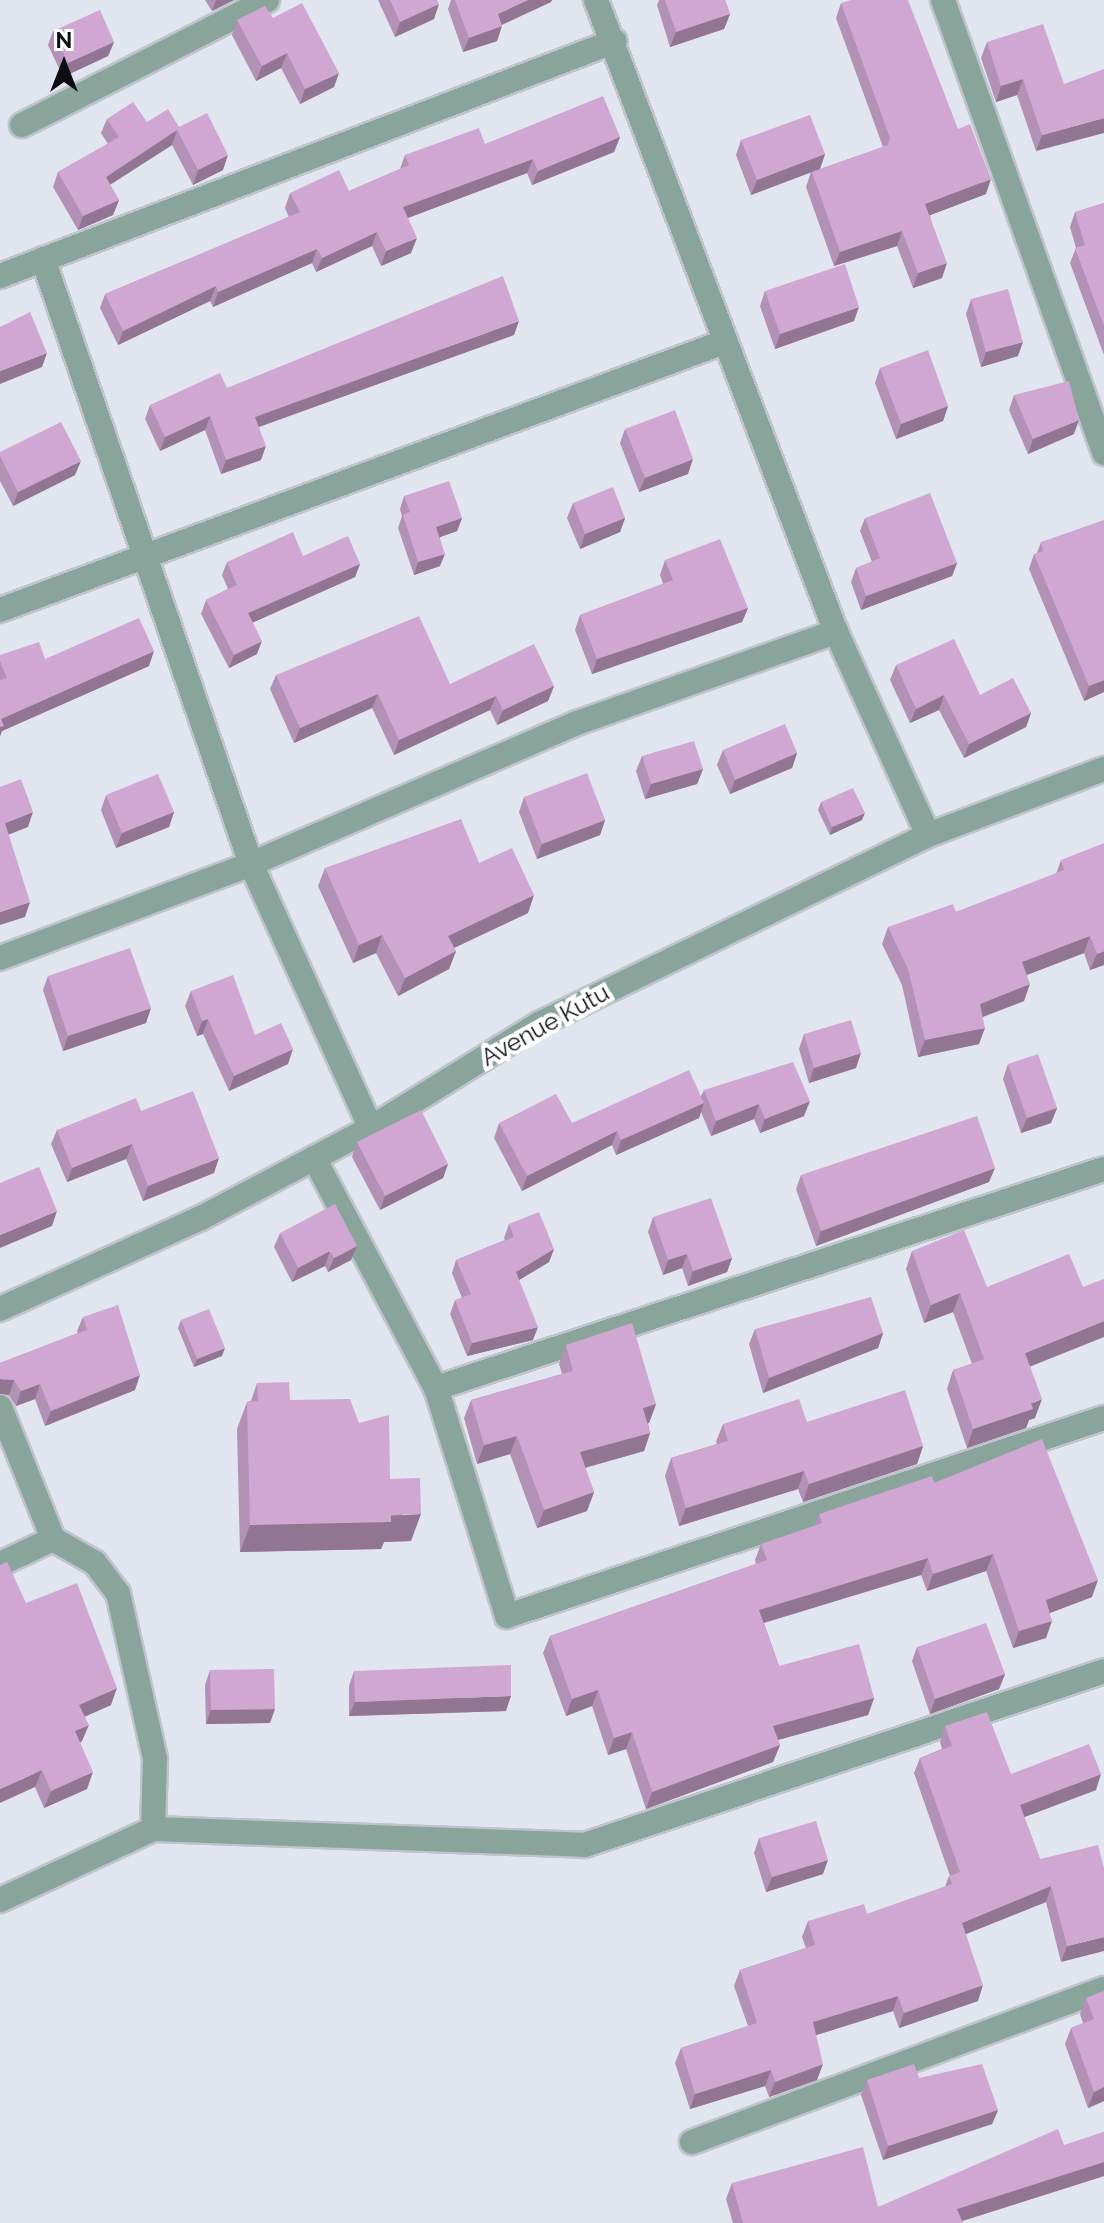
<!DOCTYPE html>
<style>
body{margin:0}
#map{position:relative;width:1104px;height:2223px;overflow:hidden;background:#e1e5ef;font-family:Raleway,sans-serif}
div>[style]{position:absolute}
.roads{filter:drop-shadow(2px 0 #bfc3cb) drop-shadow(-2px 0 #bfc3cb) drop-shadow(0 2px #bfc3cb) drop-shadow(0 -2px #bfc3cb)}
.street>*{height:24px;margin:-12px;padding:0 12px;transform-origin:12px;border-radius:12px;background:#89a49b}
.wall>*{inset:0;background:#b390b5}
.shaded-wall>*{inset:0;background:#927593}
.building>*{inset:0;background:#d0a7d2}
span{translate:-50% -50%;white-space:nowrap;text-align:center;line-height:1.15;-webkit-text-stroke:8px #fff;paint-order:stroke}
.street-label{font-size:24px;color:#0c0e11}
.north{position:absolute;left:24px;top:24px;width:80px;height:80px;-webkit-text-stroke:6px #fff;paint-order:stroke;rotate:0deg;font-size:22px;font-weight:700;line-height:32px;text-align:center;color:#0c0e11}
.north::after{content:'';display:block;margin:auto;width:28px;height:36px;background:#0c0e11;clip-path:polygon(50% 0,100% 100%,50% 72%,0 100%)}
</style>
<div id="map">
<div class="roads">
<div class="street">
<i style="left:596px;top:0;width:676px;rotate:69.21deg"></i>
<i style="left:836px;top:632px;width:223px;rotate:65.6deg"></i>
<i style="left:943px;top:0;width:481px;rotate:70.4deg"></i>
<i style="left:22px;top:125px;width:275px;rotate:-27deg"></i>
<i style="left:43px;top:259px;width:640px;rotate:71.03deg"></i>
<i style="left:251px;top:864px;width:290px;rotate:65.6deg"></i>
<i style="left:0;top:276px;width:658px;rotate:-20.91deg"></i>
<i style="left:0;top:610px;width:772px;rotate:-20.31deg"></i>
<i style="left:0;top:958px;width:268px;rotate:-20.5deg"></i>
<i style="left:251px;top:864px;width:355px;rotate:-23.4deg"></i>
<i style="left:577px;top:723px;width:275px;rotate:-19.4deg"></i>
<i style="left:314px;top:1158px;width:260px;rotate:62.1deg"></i>
<i style="left:436px;top:1388px;width:239px;rotate:72.7deg"></i>
<i style="left:507px;top:1616px;width:629px;rotate:-18.35deg"></i>
<i style="left:0;top:1309px;width:221px;rotate:-24.4deg"></i>
<i style="left:201px;top:1218px;width:192px;rotate:-27.9deg"></i>
<i style="left:371px;top:1128px;width:198px;rotate:-31.8deg"></i>
<i style="left:539px;top:1024px;width:432px;rotate:-25.9deg"></i>
<i style="left:928px;top:835px;width:188px;rotate:-20.6deg"></i>
<i style="left:436px;top:1388px;width:703px;rotate:-18.15deg"></i>
<i style="left:0;top:1407px;width:142px;rotate:68.1deg"></i>
<i style="left:53px;top:1539px;width:48px;rotate:29.7deg"></i>
<i style="left:95px;top:1563px;width:38px;rotate:53deg"></i>
<i style="left:118px;top:1593px;width:170px;rotate:77.4deg"></i>
<i style="left:155px;top:1759px;width:70px;rotate:91.6deg"></i>
<i style="left:0;top:1564px;width:59px;rotate:-25.3deg"></i>
<i style="left:0;top:1900px;width:169px;rotate:-24.9deg"></i>
<i style="left:153px;top:1829px;width:432px;rotate:2.1deg"></i>
<i style="left:585px;top:1845px;width:547px;rotate:-18.53deg"></i>
<i style="left:692px;top:2142px;width:439px;rotate:-20.4deg"></i>
</div>
</div>
<div class="wall">
<i style="clip-path:polygon(205px 0,234px 0,212px 11px)"></i>
<i style="clip-path:polygon(378px 0,437px 0,434px 19px,395px 37px)"></i>
<i style="clip-path:polygon(451px 0,552px 0,551px 2px,502px 25px,497px 41px,463px 52px,448px 9px)"></i>
<i style="clip-path:polygon(659px 0,725px 0,730px 14px,724px 29px,670px 47px,657px 5px)"></i>
<i style="clip-path:polygon(841px 3px,958px 129px,986px 194px,930px 215px,942px 278px,913px 288px,897px 246px,834px 266px,806px 187px,811px 172px,751px 195px,736px 155px,741px 140px,825px 154px,820px 169px,883px 147px,836px 18px)"></i>
<i style="clip-path:polygon(273px 18px,334px 87px,300px 104px,281px 68px,256px 81px,232px 35px,237px 20px)"></i>
<i style="clip-path:polygon(53px 31px,114px 42px,108px 56px,63px 77px,48px 45px)"></i>
<i style="clip-path:polygon(987px 42px,1064px 84px,1036px 151px,1017px 95px,996px 102px,981px 58px)"></i>
<i style="clip-path:polygon(107px 119px,147px 122px,179px 127px,223px 170px,193px 185px,172px 145px,110px 185px,119px 200px,113px 215px,78px 230px,53px 187px,58px 172px,108px 144px,101px 133px)"></i>
<i style="clip-path:polygon(620px 137px,614px 152px,532px 185px,527px 173px,408px 218px,411px 253px,381px 266px,372px 246px,316px 272px,312px 263px,213px 307px,210px 301px,118px 345px,100px 308px,105px 294px,289px 217px,285px 208px,290px 193px,349px 191px,400px 169px,405px 155px,485px 144px)"></i>
<i style="clip-path:polygon(1104px 203px,1104px 355px,1070px 263px,1076px 248px,1070px 227px,1075px 212px)"></i>
<i style="clip-path:polygon(765px 291px,854px 321px,775px 349px,760px 306px)"></i>
<i style="clip-path:polygon(971px 299px,1018px 356px,981px 367px,966px 314px)"></i>
<i style="clip-path:polygon(514px 335px,259px 427px,261px 460px,221px 474px,205px 430px,160px 451px,145px 419px,150px 405px,227px 388px)"></i>
<i style="clip-path:polygon(880px 368px,948px 406px,943px 421px,896px 439px,875px 383px)"></i>
<i style="clip-path:polygon(1014px 395px,1074px 434px,1028px 454px,1009px 410px)"></i>
<i style="clip-path:polygon(625px 429px,688px 474px,639px 492px,620px 443px)"></i>
<i style="clip-path:polygon(0 452px,75px 475px,13px 506px,0 481px)"></i>
<i style="clip-path:polygon(404px 496px,462px 518px,457px 531px,440px 537px,440px 566px,414px 575px,398px 528px,402px 516px,400px 509px)"></i>
<i style="clip-path:polygon(573px 503px,625px 518px,620px 532px,580px 549px,567px 518px)"></i>
<i style="clip-path:polygon(865px 518px,957px 563px,952px 576px,861px 610px,851px 582px,856px 568px,872px 562px,860px 531px)"></i>
<i style="clip-path:polygon(1041px 542px,1104px 692px,1084px 701px,1029px 569px,1034px 554px,1037px 553px)"></i>
<i style="clip-path:polygon(303px 556px,360px 564px,355px 577px,252px 622px,257px 654px,229px 668px,201px 614px,206px 600px,228px 589px,222px 575px,227px 562px)"></i>
<i style="clip-path:polygon(665px 560px,748px 608px,742px 622px,592px 674px,575px 630px,580px 615px,663px 584px,660px 575px)"></i>
<i style="clip-path:polygon(0 655px,45px 659px,149px 666px,2px 731px,0 736px)"></i>
<i style="clip-path:polygon(896px 665px,1031px 713px,1026px 727px,964px 758px,939px 710px,910px 723px,890px 680px)"></i>
<i style="clip-path:polygon(276px 675px,450px 684px,554px 686px,548px 701px,497px 725px,490px 710px,394px 755px,372px 708px,294px 743px,270px 689px)"></i>
<i style="clip-path:polygon(723px 750px,797px 753px,792px 768px,730px 794px,717px 765px)"></i>
<i style="clip-path:polygon(642px 756px,703px 769px,697px 784px,645px 799px,636px 771px)"></i>
<i style="clip-path:polygon(106px 795px,174px 812px,169px 827px,116px 848px,101px 810px)"></i>
<i style="clip-path:polygon(524px 797px,605px 820px,600px 835px,537px 859px,519px 812px)"></i>
<i style="clip-path:polygon(821px 802px,862px 820px,830px 835px,818px 810px)"></i>
<i style="clip-path:polygon(1061px 860px,1104px 965px,1090px 970px,1084px 953px,1027px 975px,1024px 1001px,983px 1017px,979px 1044px,918px 1057px,902px 985px,882px 944px,888px 927px,956px 912px,1056px 874px)"></i>
<i style="clip-path:polygon(479px 863px,528px 913px,454px 948px,456px 951px,449px 969px,398px 996px,376px 953px,353px 963px,318px 886px,325px 868px)"></i>
<i style="clip-path:polygon(48px 976px,146px 1023px,63px 1051px,43px 990px)"></i>
<i style="clip-path:polygon(191px 991px,255px 1035px,288px 1064px,229px 1091px,203px 1034px,197px 1036px,185px 1006px)"></i>
<i style="clip-path:polygon(804px 1034px,856px 1068px,809px 1083px,799px 1049px)"></i>
<i style="clip-path:polygon(1008px 1064px,1057px 1108px,1051px 1123px,1021px 1133px,1003px 1079px)"></i>
<i style="clip-path:polygon(704px 1090px,804px 1116px,760px 1133px,754px 1119px,711px 1136px,701px 1112px,699px 1118px,616px 1155px,612px 1145px,522px 1191px,494px 1138px,499px 1123px,572px 1123px,701px 1096px)"></i>
<i style="clip-path:polygon(141px 1111px,214px 1173px,143px 1201px,126px 1159px,67px 1182px,51px 1144px,57px 1130px)"></i>
<i style="clip-path:polygon(357px 1142px,448px 1164px,443px 1178px,380px 1210px,352px 1157px)"></i>
<i style="clip-path:polygon(801px 1175px,989px 1182px,816px 1246px,796px 1189px)"></i>
<i style="clip-path:polygon(653px 1217px,732px 1258px,727px 1272px,688px 1286px,682px 1268px,663px 1275px,648px 1232px)"></i>
<i style="clip-path:polygon(509px 1224px,554px 1249px,549px 1262px,519px 1280px,533px 1340px,467px 1356px,450px 1314px,455px 1300px,462px 1298px,452px 1273px,456px 1260px,505px 1240px,504px 1238px)"></i>
<i style="clip-path:polygon(280px 1233px,351px 1260px,328px 1272px,325px 1266px,292px 1282px,274px 1247px)"></i>
<i style="clip-path:polygon(912px 1251px,987px 1287px,1030px 1366px,1035px 1418px,1029px 1420px,1026px 1428px,967px 1448px,947px 1389px,953px 1370px,972px 1364px,953px 1312px,924px 1323px,906px 1269px)"></i>
<i style="clip-path:polygon(83px 1317px,135px 1390px,45px 1426px,35px 1399px,16px 1406px,9px 1395px,0 1363px,78px 1333px,77px 1331px)"></i>
<i style="clip-path:polygon(181px 1320px,222px 1356px,194px 1367px,178px 1328px)"></i>
<i style="clip-path:polygon(755px 1329px,883px 1333px,878px 1348px,763px 1393px,749px 1344px)"></i>
<i style="clip-path:polygon(566px 1345px,656px 1404px,649px 1423px,648px 1423px,650px 1433px,644px 1451px,585px 1468px,594px 1492px,587px 1511px,537px 1528px,510px 1454px,477px 1464px,464px 1418px,471px 1400px,562px 1374px,559px 1364px)"></i>
<i style="clip-path:polygon(257px 1383px,290px 1400px,359px 1423px,390px 1479px,411px 1541px,384px 1542px,381px 1549px,240px 1552px,237px 1429px,247px 1402px,251px 1401px)"></i>
<i style="clip-path:polygon(807px 1422px,923px 1446px,917px 1464px,803px 1502px,798px 1489px,679px 1526px,665px 1476px,671px 1458px,717px 1444px,716px 1442px,723px 1424px)"></i>
<i style="clip-path:polygon(934px 1483px,1092px 1597px,1050px 1613px,1046px 1638px,1013px 1648px,986px 1571px,927px 1591px,921px 1575px,764px 1623px,779px 1666px,874px 1698px,868px 1715px,778px 1740px,780px 1745px,773px 1762px,646px 1809px,626px 1749px,608px 1755px,592px 1706px,566px 1716px,543px 1653px,550px 1636px,756px 1564px,755px 1560px,761px 1544px,814px 1526px,819px 1514px)"></i>
<i style="clip-path:polygon(26px 1603px,111px 1705px,85px 1716px,82px 1741px,80px 1743px,87px 1789px,44px 1808px,35px 1787px)"></i>
<i style="clip-path:polygon(917px 1647px,1005px 1674px,999px 1689px,930px 1714px,912px 1661px)"></i>
<i style="clip-path:polygon(210px 1670px,270px 1723px,206px 1724px,205px 1685px)"></i>
<i style="clip-path:polygon(354px 1671px,506px 1711px,349px 1716px,349px 1686px)"></i>
<i style="clip-path:polygon(945px 1726px,1011px 1774px,1096px 1790px,1024px 1817px,1040px 1859px,1104px 1868px,1061px 1962px,1046px 1902px,966px 1934px,978px 2001px,899px 2028px,893px 2011px,816px 2035px,817px 2080px,769px 2097px,765px 2086px,690px 2109px,675px 2063px,681px 2048px,748px 2026px,734px 1986px,740px 1970px,806px 1948px,802px 1937px,808px 1921px,867px 1914px,945px 1887px,949px 1876px,950px 1876px,914px 1773px,920px 1758px,942px 1749px,940px 1742px)"></i>
<i style="clip-path:polygon(759px 1838px,823px 1874px,766px 1892px,754px 1853px)"></i>
<i style="clip-path:polygon(1104px 1991px,1104px 2101px,1088px 2108px,1065px 2044px,1071px 2028px,1083px 2023px,1080px 2014px,1086px 1998px)"></i>
<i style="clip-path:polygon(919px 2078px,998px 2110px,992px 2124px,883px 2160px,861px 2095px,867px 2080px)"></i>
<i style="clip-path:polygon(1104px 2132px,1104px 2176px,962px 2221px,963px 2223px,733px 2223px,726px 2199px,732px 2183px,878px 2207px)"></i>
</div>
<div class="shaded-wall">
<i style="clip-path:polygon(216px 0,234px 0,212px 11px)"></i>
<i style="clip-path:polygon(528px 0,552px 0,551px 2px,492px 29px,498px 14px)"></i>
<i style="clip-path:polygon(439px 4px,434px 19px,395px 37px,400px 22px)"></i>
<i style="clip-path:polygon(730px 14px,724px 29px,670px 47px,676px 32px)"></i>
<i style="clip-path:polygon(502px 26px,497px 41px,463px 52px,469px 38px)"></i>
<i style="clip-path:polygon(114px 42px,108px 56px,63px 77px,68px 63px)"></i>
<i style="clip-path:polygon(287px 53px,281px 68px,256px 81px,262px 66px)"></i>
<i style="clip-path:polygon(339px 73px,334px 87px,300px 104px,305px 89px)"></i>
<i style="clip-path:polygon(1023px 79px,1017px 95px,996px 102px,1001px 86px)"></i>
<i style="clip-path:polygon(1104px 118px,1104px 133px,1036px 151px,1042px 135px)"></i>
<i style="clip-path:polygon(177px 130px,172px 145px,100px 191px,106px 177px)"></i>
<i style="clip-path:polygon(620px 137px,614px 152px,532px 185px,538px 171px)"></i>
<i style="clip-path:polygon(825px 154px,820px 169px,751px 195px,757px 180px)"></i>
<i style="clip-path:polygon(228px 155px,223px 170px,193px 185px,198px 170px)"></i>
<i style="clip-path:polygon(533px 159px,527px 173px,397px 222px,403px 207px)"></i>
<i style="clip-path:polygon(991px 179px,986px 194px,920px 219px,925px 204px)"></i>
<i style="clip-path:polygon(119px 200px,113px 215px,78px 230px,83px 216px)"></i>
<i style="clip-path:polygon(902px 231px,897px 246px,834px 266px,840px 252px)"></i>
<i style="clip-path:polygon(377px 232px,372px 246px,316px 272px,322px 258px)"></i>
<i style="clip-path:polygon(417px 238px,411px 253px,381px 266px,386px 251px)"></i>
<i style="clip-path:polygon(317px 249px,312px 263px,213px 307px,218px 292px)"></i>
<i style="clip-path:polygon(947px 263px,942px 278px,913px 288px,918px 273px)"></i>
<i style="clip-path:polygon(216px 286px,210px 301px,118px 345px,123px 331px)"></i>
<i style="clip-path:polygon(859px 307px,854px 321px,775px 349px,780px 334px)"></i>
<i style="clip-path:polygon(519px 321px,514px 335px,250px 430px,255px 417px)"></i>
<i style="clip-path:polygon(1023px 342px,1018px 356px,981px 367px,986px 352px)"></i>
<i style="clip-path:polygon(47px 353px,42px 367px,0 384px,0 371px)"></i>
<i style="clip-path:polygon(948px 406px,943px 421px,896px 439px,901px 424px)"></i>
<i style="clip-path:polygon(210px 416px,205px 430px,160px 451px,165px 437px)"></i>
<i style="clip-path:polygon(1079px 420px,1074px 434px,1028px 454px,1033px 439px)"></i>
<i style="clip-path:polygon(266px 446px,261px 460px,221px 474px,226px 460px)"></i>
<i style="clip-path:polygon(693px 459px,688px 474px,639px 492px,645px 478px)"></i>
<i style="clip-path:polygon(81px 461px,75px 475px,13px 506px,18px 492px)"></i>
<i style="clip-path:polygon(462px 518px,457px 531px,432px 540px,436px 527px)"></i>
<i style="clip-path:polygon(625px 518px,620px 532px,580px 549px,585px 534px)"></i>
<i style="clip-path:polygon(445px 554px,440px 566px,414px 575px,418px 562px)"></i>
<i style="clip-path:polygon(957px 563px,952px 576px,861px 610px,866px 596px)"></i>
<i style="clip-path:polygon(360px 564px,355px 577px,243px 627px,248px 613px)"></i>
<i style="clip-path:polygon(748px 608px,742px 622px,592px 674px,597px 659px)"></i>
<i style="clip-path:polygon(262px 641px,257px 654px,229px 668px,234px 655px)"></i>
<i style="clip-path:polygon(154px 651px,149px 666px,2px 731px,0 736px,0 723px,1px 719px)"></i>
<i style="clip-path:polygon(1104px 680px,1104px 692px,1084px 701px,1089px 686px)"></i>
<i style="clip-path:polygon(554px 686px,548px 701px,497px 725px,503px 710px)"></i>
<i style="clip-path:polygon(378px 694px,372px 708px,294px 743px,300px 728px)"></i>
<i style="clip-path:polygon(944px 695px,939px 710px,910px 723px,916px 709px)"></i>
<i style="clip-path:polygon(496px 696px,490px 710px,394px 755px,399px 740px)"></i>
<i style="clip-path:polygon(1031px 713px,1026px 727px,964px 758px,969px 744px)"></i>
<i style="clip-path:polygon(797px 753px,792px 768px,730px 794px,735px 780px)"></i>
<i style="clip-path:polygon(703px 769px,697px 784px,645px 799px,651px 784px)"></i>
<i style="clip-path:polygon(33px 812px,28px 827px,0 838px,5px 823px)"></i>
<i style="clip-path:polygon(174px 812px,169px 827px,116px 848px,122px 833px)"></i>
<i style="clip-path:polygon(865px 813px,862px 820px,830px 835px,832px 827px)"></i>
<i style="clip-path:polygon(605px 820px,600px 835px,537px 859px,542px 844px)"></i>
<i style="clip-path:polygon(534px 895px,528px 913px,441px 954px,448px 936px)"></i>
<i style="clip-path:polygon(30px 902px,25px 917px,0 925px,0 912px)"></i>
<i style="clip-path:polygon(382px 935px,376px 953px,353px 963px,359px 945px)"></i>
<i style="clip-path:polygon(1090px 936px,1084px 953px,1016px 979px,1022px 962px)"></i>
<i style="clip-path:polygon(456px 951px,449px 969px,398px 996px,405px 978px)"></i>
<i style="clip-path:polygon(1104px 951px,1104px 965px,1090px 970px,1097px 954px)"></i>
<i style="clip-path:polygon(1030px 984px,1024px 1001px,974px 1020px,980px 1004px)"></i>
<i style="clip-path:polygon(151px 1008px,146px 1023px,63px 1051px,68px 1036px)"></i>
<i style="clip-path:polygon(208px 1019px,203px 1034px,197px 1036px,202px 1021px)"></i>
<i style="clip-path:polygon(985px 1028px,979px 1044px,918px 1057px,925px 1040px)"></i>
<i style="clip-path:polygon(293px 1049px,288px 1064px,229px 1091px,234px 1076px)"></i>
<i style="clip-path:polygon(861px 1053px,856px 1068px,809px 1083px,814px 1068px)"></i>
<i style="clip-path:polygon(810px 1101px,804px 1116px,760px 1133px,765px 1119px)"></i>
<i style="clip-path:polygon(704px 1103px,699px 1118px,616px 1155px,621px 1140px)"></i>
<i style="clip-path:polygon(759px 1104px,754px 1119px,711px 1136px,716px 1121px)"></i>
<i style="clip-path:polygon(1057px 1108px,1051px 1123px,1021px 1133px,1027px 1118px)"></i>
<i style="clip-path:polygon(617px 1131px,612px 1145px,522px 1191px,527px 1176px)"></i>
<i style="clip-path:polygon(132px 1144px,126px 1159px,67px 1182px,72px 1168px)"></i>
<i style="clip-path:polygon(219px 1158px,214px 1173px,143px 1201px,148px 1186px)"></i>
<i style="clip-path:polygon(448px 1164px,443px 1178px,380px 1210px,385px 1196px)"></i>
<i style="clip-path:polygon(995px 1168px,989px 1182px,816px 1246px,821px 1231px)"></i>
<i style="clip-path:polygon(57px 1211px,52px 1226px,0 1248px,0 1235px)"></i>
<i style="clip-path:polygon(357px 1246px,351px 1260px,328px 1272px,334px 1258px)"></i>
<i style="clip-path:polygon(554px 1249px,549px 1262px,511px 1285px,516px 1272px)"></i>
<i style="clip-path:polygon(330px 1251px,325px 1266px,292px 1282px,298px 1268px)"></i>
<i style="clip-path:polygon(687px 1254px,682px 1268px,663px 1275px,668px 1260px)"></i>
<i style="clip-path:polygon(732px 1258px,727px 1272px,688px 1286px,693px 1271px)"></i>
<i style="clip-path:polygon(960px 1293px,953px 1312px,924px 1323px,931px 1305px)"></i>
<i style="clip-path:polygon(1104px 1321px,1104px 1337px,1019px 1371px,1025px 1353px)"></i>
<i style="clip-path:polygon(538px 1327px,533px 1340px,467px 1356px,472px 1343px)"></i>
<i style="clip-path:polygon(883px 1333px,878px 1348px,763px 1393px,769px 1378px)"></i>
<i style="clip-path:polygon(225px 1348px,222px 1356px,194px 1367px,197px 1359px)"></i>
<i style="clip-path:polygon(140px 1375px,135px 1390px,45px 1426px,51px 1411px)"></i>
<i style="clip-path:polygon(0 1379px,14px 1380px,9px 1395px,0 1394px)"></i>
<i style="clip-path:polygon(40px 1384px,35px 1399px,16px 1406px,21px 1391px)"></i>
<i style="clip-path:polygon(1042px 1399px,1035px 1418px,1029px 1420px,1026px 1428px,967px 1448px,973px 1429px)"></i>
<i style="clip-path:polygon(656px 1404px,649px 1423px,636px 1426px,643px 1408px)"></i>
<i style="clip-path:polygon(650px 1433px,644px 1451px,573px 1471px,580px 1452px)"></i>
<i style="clip-path:polygon(517px 1436px,510px 1454px,477px 1464px,484px 1445px)"></i>
<i style="clip-path:polygon(923px 1446px,917px 1464px,803px 1502px,809px 1484px)"></i>
<i style="clip-path:polygon(804px 1471px,798px 1489px,679px 1526px,686px 1508px)"></i>
<i style="clip-path:polygon(594px 1492px,587px 1511px,537px 1528px,544px 1510px)"></i>
<i style="clip-path:polygon(421px 1514px,411px 1541px,384px 1542px,381px 1549px,240px 1552px,250px 1525px)"></i>
<i style="clip-path:polygon(993px 1554px,986px 1571px,927px 1591px,933px 1574px)"></i>
<i style="clip-path:polygon(928px 1558px,921px 1575px,753px 1626px,759px 1610px)"></i>
<i style="clip-path:polygon(1098px 1580px,1092px 1597px,1039px 1617px,1046px 1600px)"></i>
<i style="clip-path:polygon(1052px 1621px,1046px 1638px,1013px 1648px,1019px 1631px)"></i>
<i style="clip-path:polygon(1005px 1674px,999px 1689px,930px 1714px,935px 1699px)"></i>
<i style="clip-path:polygon(117px 1688px,111px 1705px,73px 1722px,79px 1705px)"></i>
<i style="clip-path:polygon(598px 1690px,592px 1706px,566px 1716px,572px 1699px)"></i>
<i style="clip-path:polygon(511px 1696px,506px 1711px,349px 1716px,355px 1702px)"></i>
<i style="clip-path:polygon(874px 1698px,868px 1715px,767px 1743px,773px 1726px)"></i>
<i style="clip-path:polygon(275px 1709px,270px 1723px,206px 1724px,211px 1710px)"></i>
<i style="clip-path:polygon(89px 1725px,82px 1741px,68px 1748px,75px 1731px)"></i>
<i style="clip-path:polygon(632px 1732px,626px 1749px,608px 1755px,614px 1738px)"></i>
<i style="clip-path:polygon(780px 1745px,773px 1762px,646px 1809px,652px 1792px)"></i>
<i style="clip-path:polygon(42px 1770px,35px 1787px,0 1803px,0 1789px)"></i>
<i style="clip-path:polygon(93px 1772px,87px 1789px,44px 1808px,51px 1791px)"></i>
<i style="clip-path:polygon(1101px 1774px,1096px 1790px,1014px 1821px,1020px 1805px)"></i>
<i style="clip-path:polygon(828px 1860px,823px 1874px,766px 1892px,772px 1877px)"></i>
<i style="clip-path:polygon(1051px 1886px,1046px 1902px,956px 1938px,962px 1923px)"></i>
<i style="clip-path:polygon(1104px 1937px,1104px 1951px,1061px 1962px,1067px 1946px)"></i>
<i style="clip-path:polygon(983px 1985px,978px 2001px,899px 2028px,904px 2013px)"></i>
<i style="clip-path:polygon(898px 1996px,893px 2011px,807px 2038px,813px 2022px)"></i>
<i style="clip-path:polygon(823px 2064px,817px 2080px,769px 2097px,775px 2082px)"></i>
<i style="clip-path:polygon(771px 2070px,765px 2086px,690px 2109px,695px 2094px)"></i>
<i style="clip-path:polygon(1104px 2087px,1104px 2101px,1088px 2108px,1094px 2092px)"></i>
<i style="clip-path:polygon(998px 2110px,992px 2124px,883px 2160px,888px 2146px)"></i>
<i style="clip-path:polygon(1104px 2162px,1104px 2176px,956px 2223px,957px 2209px)"></i>
</div>
<div class="building">
<i style="clip-path:polygon(390px 0,437px 0,439px 4px,400px 22px)"></i>
<i style="clip-path:polygon(455px 0,528px 0,498px 14px,502px 26px,469px 38px)"></i>
<i style="clip-path:polygon(665px 0,725px 0,730px 14px,676px 32px)"></i>
<i style="clip-path:polygon(851px 0,908px 0,958px 129px,970px 124px,991px 179px,925px 204px,947px 263px,918px 273px,902px 231px,840px 252px,812px 172px,888px 145px,890px 138px,841px 3px)"></i>
<i style="clip-path:polygon(302px 3px,339px 73px,305px 89px,287px 53px,262px 66px,237px 20px,265px 6px,273px 18px)"></i>
<i style="clip-path:polygon(100px 10px,114px 42px,68px 63px,53px 31px)"></i>
<i style="clip-path:polygon(1043px 24px,1064px 84px,1104px 69px,1104px 118px,1042px 135px,1023px 79px,1001px 86px,987px 42px)"></i>
<i style="clip-path:polygon(603px 96px,620px 137px,538px 171px,533px 159px,403px 207px,417px 238px,386px 251px,377px 232px,322px 258px,317px 249px,218px 292px,216px 286px,123px 331px,105px 294px,300px 212px,290px 193px,339px 170px,349px 191px,409px 165px,405px 155px,479px 128px,485px 144px)"></i>
<i style="clip-path:polygon(133px 102px,147px 122px,168px 109px,179px 127px,207px 113px,228px 155px,198px 170px,177px 130px,106px 177px,119px 200px,83px 216px,58px 172px,119px 137px,107px 119px)"></i>
<i style="clip-path:polygon(810px 115px,825px 154px,757px 180px,741px 140px)"></i>
<i style="clip-path:polygon(1104px 203px,1104px 326px,1075px 248px,1085px 245px,1075px 212px)"></i>
<i style="clip-path:polygon(845px 264px,859px 307px,780px 334px,765px 291px)"></i>
<i style="clip-path:polygon(503px 276px,519px 321px,255px 417px,266px 446px,226px 460px,210px 416px,165px 437px,150px 405px,220px 373px,227px 388px)"></i>
<i style="clip-path:polygon(1008px 289px,1023px 342px,986px 352px,971px 299px)"></i>
<i style="clip-path:polygon(30px 312px,47px 353px,0 371px,0 327px)"></i>
<i style="clip-path:polygon(928px 350px,948px 406px,901px 424px,880px 368px)"></i>
<i style="clip-path:polygon(1069px 381px,1079px 420px,1033px 439px,1014px 395px)"></i>
<i style="clip-path:polygon(675px 410px,693px 459px,645px 478px,625px 429px)"></i>
<i style="clip-path:polygon(61px 422px,81px 461px,18px 492px,0 456px,0 452px)"></i>
<i style="clip-path:polygon(449px 481px,462px 518px,436px 527px,445px 554px,418px 562px,403px 515px,410px 512px,404px 496px)"></i>
<i style="clip-path:polygon(613px 487px,625px 518px,585px 534px,573px 503px)"></i>
<i style="clip-path:polygon(930px 493px,957px 563px,866px 596px,856px 568px,880px 558px,865px 518px)"></i>
<i style="clip-path:polygon(1104px 520px,1104px 680px,1089px 686px,1034px 554px,1043px 551px,1041px 542px)"></i>
<i style="clip-path:polygon(293px 532px,303px 556px,348px 536px,360px 564px,248px 613px,262px 641px,234px 655px,206px 600px,237px 585px,227px 562px)"></i>
<i style="clip-path:polygon(720px 539px,748px 608px,597px 659px,580px 615px,673px 580px,665px 560px)"></i>
<i style="clip-path:polygon(419px 616px,450px 684px,534px 644px,554px 686px,503px 710px,496px 696px,399px 740px,378px 694px,300px 728px,276px 675px)"></i>
<i style="clip-path:polygon(139px 618px,154px 651px,1px 719px,4px 726px,0 727px,0 680px,7px 678px,0 661px,0 655px,39px 642px,45px 659px)"></i>
<i style="clip-path:polygon(954px 639px,980px 695px,1013px 678px,1031px 713px,969px 744px,944px 695px,916px 709px,896px 665px)"></i>
<i style="clip-path:polygon(785px 724px,797px 753px,735px 780px,723px 750px)"></i>
<i style="clip-path:polygon(694px 741px,703px 769px,651px 784px,642px 756px)"></i>
<i style="clip-path:polygon(587px 773px,605px 820px,542px 844px,524px 797px)"></i>
<i style="clip-path:polygon(158px 774px,174px 812px,122px 833px,106px 795px)"></i>
<i style="clip-path:polygon(21px 779px,33px 812px,5px 823px,30px 902px,0 912px,0 787px)"></i>
<i style="clip-path:polygon(853px 788px,865px 813px,832px 827px,821px 802px)"></i>
<i style="clip-path:polygon(461px 819px,479px 863px,512px 848px,534px 895px,448px 936px,456px 951px,405px 978px,382px 935px,359px 945px,325px 868px)"></i>
<i style="clip-path:polygon(1104px 843px,1104px 951px,1097px 954px,1090px 936px,1022px 962px,1030px 984px,980px 1004px,985px 1028px,925px 1040px,908px 969px,888px 927px,953px 904px,956px 912px,1064px 870px,1061px 860px)"></i>
<i style="clip-path:polygon(130px 948px,151px 1008px,68px 1036px,48px 976px)"></i>
<i style="clip-path:polygon(233px 975px,255px 1035px,281px 1023px,293px 1049px,234px 1076px,208px 1019px,202px 1021px,191px 991px)"></i>
<i style="clip-path:polygon(851px 1020px,861px 1053px,814px 1068px,804px 1034px)"></i>
<i style="clip-path:polygon(1038px 1054px,1057px 1108px,1027px 1118px,1008px 1064px)"></i>
<i style="clip-path:polygon(793px 1062px,810px 1101px,765px 1119px,759px 1104px,716px 1121px,704px 1090px)"></i>
<i style="clip-path:polygon(689px 1070px,704px 1103px,621px 1140px,617px 1131px,527px 1176px,499px 1123px,556px 1094px,572px 1123px)"></i>
<i style="clip-path:polygon(193px 1091px,219px 1158px,148px 1186px,132px 1144px,72px 1168px,57px 1130px,136px 1098px,141px 1111px)"></i>
<i style="clip-path:polygon(421px 1110px,448px 1164px,385px 1196px,357px 1142px)"></i>
<i style="clip-path:polygon(977px 1116px,995px 1168px,821px 1231px,801px 1175px)"></i>
<i style="clip-path:polygon(39px 1167px,57px 1211px,0 1235px,0 1183px)"></i>
<i style="clip-path:polygon(711px 1198px,732px 1258px,693px 1271px,687px 1254px,668px 1260px,653px 1217px)"></i>
<i style="clip-path:polygon(335px 1204px,357px 1246px,334px 1258px,330px 1251px,298px 1268px,280px 1233px)"></i>
<i style="clip-path:polygon(539px 1212px,554px 1249px,516px 1272px,538px 1327px,472px 1343px,455px 1300px,471px 1294px,456px 1260px,514px 1237px,509px 1224px)"></i>
<i style="clip-path:polygon(964px 1230px,987px 1287px,1069px 1254px,1083px 1287px,1104px 1279px,1104px 1321px,1025px 1353px,1042px 1399px,1031px 1403px,1033px 1409px,973px 1429px,953px 1370px,984px 1359px,960px 1293px,931px 1305px,912px 1251px)"></i>
<i style="clip-path:polygon(871px 1297px,883px 1333px,769px 1378px,755px 1329px)"></i>
<i style="clip-path:polygon(118px 1305px,140px 1375px,51px 1411px,40px 1384px,21px 1391px,14px 1380px,0 1379px,0 1363px,87px 1330px,83px 1317px)"></i>
<i style="clip-path:polygon(209px 1309px,225px 1348px,197px 1359px,181px 1320px)"></i>
<i style="clip-path:polygon(632px 1323px,656px 1404px,643px 1408px,650px 1433px,580px 1452px,594px 1492px,544px 1510px,517px 1436px,484px 1445px,471px 1400px,573px 1371px,566px 1345px)"></i>
<i style="clip-path:polygon(289px 1382px,290px 1400px,350px 1399px,359px 1423px,389px 1415px,390px 1479px,420px 1478px,421px 1514px,391px 1515px,391px 1522px,250px 1525px,247px 1402px,258px 1401px,257px 1383px)"></i>
<i style="clip-path:polygon(905px 1390px,923px 1446px,809px 1484px,804px 1471px,686px 1508px,671px 1458px,728px 1441px,723px 1424px,799px 1399px,807px 1422px)"></i>
<i style="clip-path:polygon(1042px 1439px,1098px 1580px,1046px 1600px,1052px 1621px,1019px 1631px,993px 1554px,933px 1574px,928px 1558px,759px 1610px,779px 1666px,859px 1644px,874px 1698px,773px 1726px,780px 1745px,652px 1792px,632px 1732px,614px 1738px,598px 1690px,572px 1699px,550px 1636px,767px 1560px,761px 1544px,822px 1523px,819px 1514px,932px 1476px,934px 1483px)"></i>
<i style="clip-path:polygon(7px 1562px,26px 1603px,77px 1583px,117px 1688px,79px 1705px,89px 1725px,75px 1731px,93px 1772px,51px 1791px,42px 1770px,0 1789px,0 1565px)"></i>
<i style="clip-path:polygon(986px 1623px,1005px 1674px,935px 1699px,917px 1647px)"></i>
<i style="clip-path:polygon(511px 1665px,511px 1696px,355px 1702px,354px 1671px)"></i>
<i style="clip-path:polygon(274px 1669px,275px 1709px,211px 1710px,210px 1670px)"></i>
<i style="clip-path:polygon(987px 1712px,1011px 1774px,1089px 1744px,1101px 1774px,1020px 1805px,1040px 1859px,1098px 1845px,1104px 1868px,1104px 1937px,1067px 1946px,1051px 1886px,962px 1923px,983px 1985px,904px 2013px,898px 1996px,813px 2022px,823px 2064px,775px 2082px,771px 2070px,695px 2094px,681px 2048px,757px 2023px,740px 1970px,815px 1945px,808px 1921px,864px 1904px,867px 1914px,952px 1884px,949px 1876px,960px 1872px,920px 1758px,952px 1746px,945px 1726px)"></i>
<i style="clip-path:polygon(816px 1821px,828px 1860px,772px 1877px,759px 1838px)"></i>
<i style="clip-path:polygon(1104px 1991px,1104px 2087px,1094px 2092px,1071px 2028px,1094px 2019px,1086px 1998px)"></i>
<i style="clip-path:polygon(914px 2064px,919px 2078px,982px 2064px,998px 2110px,888px 2146px,867px 2080px)"></i>
<i style="clip-path:polygon(1058px 2129px,1064px 2145px,1104px 2132px,1104px 2162px,957px 2209px,963px 2223px,743px 2223px,732px 2183px,863px 2147px,878px 2207px)"></i>
</div>
<div class="street-label">
<span style="left:545px;top:1025px;rotate:-29deg">Avenue Kutu</span>
</div>
<div class="north">N</div>
</div>
